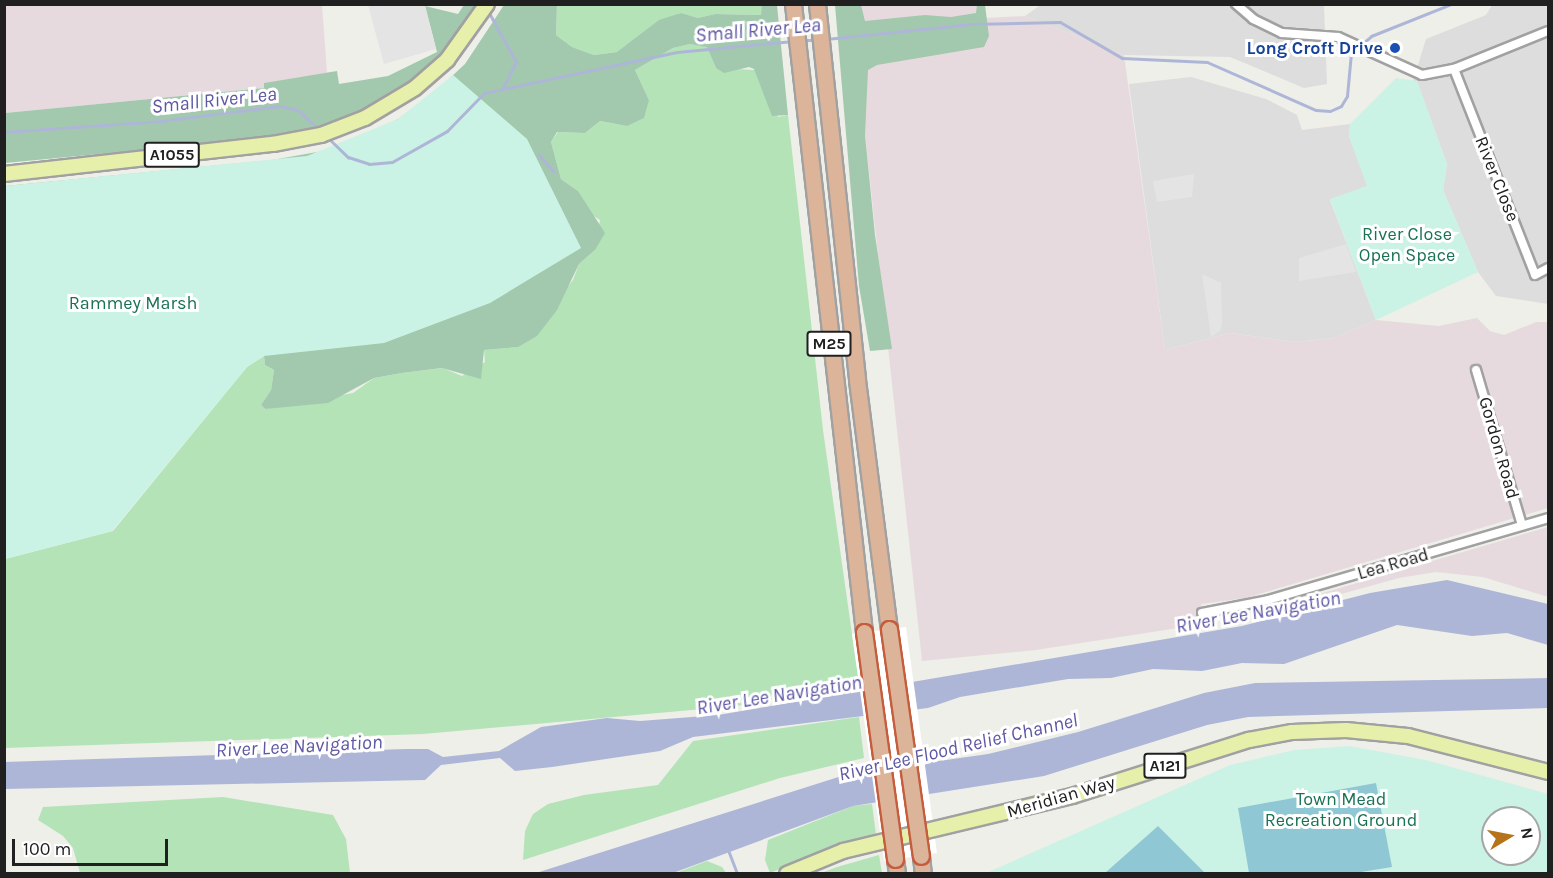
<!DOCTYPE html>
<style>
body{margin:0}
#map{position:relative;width:1553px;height:878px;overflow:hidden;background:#edefe8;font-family:Karla,sans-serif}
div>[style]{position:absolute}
.residential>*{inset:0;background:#dedddd}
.industrial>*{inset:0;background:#e7dade}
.grass>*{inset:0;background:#b4e3b8}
.forest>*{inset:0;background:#a2c9ad}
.park>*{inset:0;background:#cbf3e5}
.pitch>*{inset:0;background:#90c7d4}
.parking>*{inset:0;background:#e4e4e4}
.water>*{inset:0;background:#aeb6d7}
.pier>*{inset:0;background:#fff}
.stream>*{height:3px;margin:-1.5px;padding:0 1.5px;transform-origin:1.5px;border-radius:1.5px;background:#aeb6d7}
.roads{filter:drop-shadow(2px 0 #a1a1a1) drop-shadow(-2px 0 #a1a1a1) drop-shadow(0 2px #a1a1a1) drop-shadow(0 -2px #a1a1a1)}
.street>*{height:8px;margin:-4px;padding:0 4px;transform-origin:4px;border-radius:4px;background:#fff}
.primary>*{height:14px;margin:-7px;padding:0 7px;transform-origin:7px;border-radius:7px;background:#e7f0ab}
.highway>*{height:15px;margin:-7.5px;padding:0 7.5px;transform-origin:7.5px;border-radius:7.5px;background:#dcb49a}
.bridges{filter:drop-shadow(2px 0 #c55d3d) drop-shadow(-2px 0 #c55d3d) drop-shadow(0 2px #c55d3d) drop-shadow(0 -2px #c55d3d)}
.highway-bridge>*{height:15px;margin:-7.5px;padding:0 7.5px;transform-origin:7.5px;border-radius:7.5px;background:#dcb49a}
.dots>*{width:16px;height:16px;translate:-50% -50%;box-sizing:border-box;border:3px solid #fff;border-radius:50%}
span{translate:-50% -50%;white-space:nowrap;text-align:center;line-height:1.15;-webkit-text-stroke:6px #fff;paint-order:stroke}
.shield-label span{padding:2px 4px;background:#fff;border:2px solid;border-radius:4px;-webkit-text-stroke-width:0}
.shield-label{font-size:16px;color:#202020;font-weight:700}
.transit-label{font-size:18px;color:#164399;font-weight:700}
.right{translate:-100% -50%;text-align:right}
.street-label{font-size:18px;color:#202020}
.park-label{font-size:18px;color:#1a7254}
.water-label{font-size:20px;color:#5e58a4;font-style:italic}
.frame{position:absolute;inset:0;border:6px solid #202020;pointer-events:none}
.north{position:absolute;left:1481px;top:806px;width:60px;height:60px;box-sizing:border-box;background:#fff;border:2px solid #a6a6a6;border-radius:50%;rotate:80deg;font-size:16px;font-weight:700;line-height:24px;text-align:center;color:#202020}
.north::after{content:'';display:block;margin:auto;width:21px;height:27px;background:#b6741a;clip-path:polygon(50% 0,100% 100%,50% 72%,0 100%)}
.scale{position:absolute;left:12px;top:839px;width:156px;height:27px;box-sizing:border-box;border:3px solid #202020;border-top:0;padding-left:8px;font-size:18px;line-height:21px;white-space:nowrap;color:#202020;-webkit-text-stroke:4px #fff;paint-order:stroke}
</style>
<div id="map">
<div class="residential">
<i style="clip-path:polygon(1042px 4px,1324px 5px,1327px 84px,1304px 88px,1230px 57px,1124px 55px,1025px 16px)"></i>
<i style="clip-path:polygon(1492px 5px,1548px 5px,1548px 304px,1496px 296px,1478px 272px,1443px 190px,1447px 164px,1417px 82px,1413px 81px,1426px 39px,1486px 15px)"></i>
<i style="clip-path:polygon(1191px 77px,1266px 99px,1297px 115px,1302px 130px,1350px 124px,1349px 136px,1368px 186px,1330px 200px,1376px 320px,1334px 338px,1296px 342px,1230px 333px,1165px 350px,1129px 84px)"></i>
</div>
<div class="industrial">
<i style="clip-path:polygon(5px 5px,322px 5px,327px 73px,265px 83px,265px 88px,5px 113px)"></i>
<i style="clip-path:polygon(851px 5px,982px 5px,985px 18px,1025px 16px,1124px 55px,1165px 350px,1230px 333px,1296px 342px,1334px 338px,1376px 320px,1439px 326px,1477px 318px,1490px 331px,1504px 335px,1536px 322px,1548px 322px,1548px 508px,1246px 598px,1201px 604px,1204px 624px,1036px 650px,922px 661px)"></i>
<i style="clip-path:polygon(1548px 527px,1548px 597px,1483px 577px,1436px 572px,1399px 578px,1258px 617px,1258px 612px)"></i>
</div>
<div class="grass">
<i style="clip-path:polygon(557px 4px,762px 4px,762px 15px,715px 14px,698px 18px,680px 13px,617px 52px,594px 55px,572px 47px,556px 35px)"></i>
<i style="clip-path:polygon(690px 44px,707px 46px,716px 68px,755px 70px,778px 117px,788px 115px,823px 430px,859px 683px,736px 706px,423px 734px,5px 748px,5px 559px,113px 531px,247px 367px,264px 356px,265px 365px,274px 370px,271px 390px,261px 405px,265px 409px,353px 393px,374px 378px,402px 373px,443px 368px,462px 376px,485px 362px,484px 350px,518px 347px,573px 280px,579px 264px,595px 250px,600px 220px,589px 213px,578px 191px,561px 179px,551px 142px,558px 132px,585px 133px,600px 121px,627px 126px,649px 100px,635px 70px,673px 48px)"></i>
<i style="clip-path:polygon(859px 717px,864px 758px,780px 778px,523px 860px,525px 831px,533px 814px,548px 804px,584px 795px,658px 785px,693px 741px)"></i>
<i style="clip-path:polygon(223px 797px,333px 815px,346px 839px,350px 873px,80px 873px,73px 848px,63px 836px,38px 820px,43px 807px)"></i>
<i style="clip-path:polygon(872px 804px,876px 835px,833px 846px,770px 873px,765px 860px,768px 840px,853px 806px)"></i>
<i style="clip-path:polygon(879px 855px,882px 873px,821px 873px,837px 867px)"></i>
<i style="clip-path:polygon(707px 861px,722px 867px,726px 873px,673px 874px)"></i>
</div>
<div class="forest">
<i style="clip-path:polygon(464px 5px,479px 5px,434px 65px,398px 93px,328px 125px,266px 138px,5px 163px,5px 113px,264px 88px,264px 83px,337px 71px,339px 84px,388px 76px,437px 52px,425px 6px,458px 14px)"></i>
<i style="clip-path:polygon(504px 5px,557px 5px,556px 35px,572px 47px,594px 55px,617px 52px,659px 20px,681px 13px,698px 18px,715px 14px,761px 15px,762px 5px,777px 5px,788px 115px,772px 116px,754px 69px,749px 67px,724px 73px,716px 68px,707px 47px,690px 44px,673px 48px,635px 70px,649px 100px,644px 118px,627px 126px,600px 121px,585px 133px,557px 132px,551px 142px,561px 179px,578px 191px,605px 233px,595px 250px,579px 264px,557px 310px,537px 336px,518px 347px,484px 350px,481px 379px,442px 368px,402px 373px,374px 378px,328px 403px,265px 409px,261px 405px,271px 390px,274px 370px,265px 365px,264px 356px,5px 186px,272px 160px,334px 149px,398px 119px,434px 93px,465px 64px)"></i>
<i style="clip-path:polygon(835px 5px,861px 5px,865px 21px,925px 15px,951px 17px,976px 13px,977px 5px,985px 5px,989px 36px,984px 47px,877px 65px,868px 70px,865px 135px,875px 235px,892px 349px,870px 351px,859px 286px)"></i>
</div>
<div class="park">
<i style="clip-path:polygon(453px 75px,527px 139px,581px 248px,490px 303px,384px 343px,264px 356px,247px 367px,112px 531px,5px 559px,5px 186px,307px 156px,398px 119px)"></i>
<i style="clip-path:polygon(1396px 78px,1417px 81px,1447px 164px,1443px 190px,1478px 272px,1376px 320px,1330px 199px,1367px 186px,1349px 136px,1350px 124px)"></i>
<i style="clip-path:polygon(evenodd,1349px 746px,1426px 760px,1548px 794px,1548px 873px,984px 874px,1230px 765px,1294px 750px,1349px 746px,1493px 818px,1529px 818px,1529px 854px,1493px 854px,1493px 818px)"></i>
</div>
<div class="pitch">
<i style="clip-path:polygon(1376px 783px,1392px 867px,1355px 873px,1249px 873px,1238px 808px)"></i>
<i style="clip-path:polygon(1158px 826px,1205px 873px,1105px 873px)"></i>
</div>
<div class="parking">
<i style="clip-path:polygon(368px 5px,425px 5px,436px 49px,384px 64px)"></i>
<i style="clip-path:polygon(1194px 174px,1192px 197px,1157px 202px,1153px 181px)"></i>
<i style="clip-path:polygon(1346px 244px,1356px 272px,1299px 281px,1299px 258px)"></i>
<i style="clip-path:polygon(1202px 274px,1221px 283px,1222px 324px,1220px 331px,1211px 337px)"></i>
</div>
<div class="water">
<i style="clip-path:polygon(1447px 580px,1548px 604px,1548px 645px,1507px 633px,1472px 636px,1397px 625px,1284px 664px,1242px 663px,1202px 671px,1153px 669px,1111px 678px,1068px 679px,960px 697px,928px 708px,693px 737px,660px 751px,552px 767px,515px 771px,500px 758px,441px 765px,425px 780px,5px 789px,4px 762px,406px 749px,428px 749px,443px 757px,499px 751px,541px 727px,607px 718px,640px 721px,718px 715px,1242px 626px,1370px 593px)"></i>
<i style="clip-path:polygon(1548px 678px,1548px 708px,1248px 717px,1207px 725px,1044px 776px,853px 806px,673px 873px,536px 873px,848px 774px,988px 754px,1078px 732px,1204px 693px,1255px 683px)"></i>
</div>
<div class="pier">
<i style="clip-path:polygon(906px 627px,937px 853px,884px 861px,852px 634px)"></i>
</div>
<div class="stream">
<i style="left:488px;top:11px;width:58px;rotate:61.2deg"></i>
<i style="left:516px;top:62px;width:28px;rotate:117deg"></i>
<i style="left:826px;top:39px;width:146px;rotate:-5.9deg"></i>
<i style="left:971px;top:24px;width:89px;rotate:-1.3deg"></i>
<i style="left:1060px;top:22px;width:72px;rotate:30.1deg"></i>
<i style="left:1122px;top:58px;width:85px;rotate:2.7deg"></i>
<i style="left:1207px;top:62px;width:119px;rotate:23.8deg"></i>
<i style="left:1316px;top:110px;width:14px;rotate:4deg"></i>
<i style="left:1330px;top:111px;width:12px;rotate:-24deg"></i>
<i style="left:1341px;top:106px;width:12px;rotate:-59deg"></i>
<i style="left:1347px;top:96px;width:43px;rotate:-84.7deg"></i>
<i style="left:1351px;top:53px;width:26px;rotate:-40deg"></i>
<i style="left:1371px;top:36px;width:86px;rotate:-21.8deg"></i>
<i style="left:802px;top:40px;width:15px"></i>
<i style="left:4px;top:132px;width:157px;rotate:-4deg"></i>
<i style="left:161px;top:121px;width:120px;rotate:-7.2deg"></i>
<i style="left:280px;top:106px;width:18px;rotate:13deg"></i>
<i style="left:298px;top:110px;width:32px;rotate:44deg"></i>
<i style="left:328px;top:138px;width:28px;rotate:44deg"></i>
<i style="left:348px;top:157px;width:22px;rotate:18deg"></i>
<i style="left:369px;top:164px;width:23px;rotate:-5deg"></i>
<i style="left:392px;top:162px;width:63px;rotate:-29.4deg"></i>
<i style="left:447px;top:131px;width:53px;rotate:-45.8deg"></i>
<i style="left:484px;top:93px;width:197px;rotate:-12deg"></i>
<i style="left:677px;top:52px;width:117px;rotate:-5.4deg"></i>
<i style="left:538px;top:154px;width:23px;rotate:49deg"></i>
<i style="left:728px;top:850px;width:26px;rotate:69deg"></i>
</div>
<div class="roads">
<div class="street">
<i style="left:1236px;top:4px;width:23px;rotate:41deg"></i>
<i style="left:1253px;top:19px;width:32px;rotate:26deg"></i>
<i style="left:1282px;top:33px;width:56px;rotate:4.1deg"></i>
<i style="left:1338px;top:37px;width:92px;rotate:24.3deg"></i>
<i style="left:1422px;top:75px;width:33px;rotate:-11deg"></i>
<i style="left:1454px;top:69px;width:101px;rotate:-22deg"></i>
<i style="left:1454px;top:69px;width:221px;rotate:68.5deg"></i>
<i style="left:1535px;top:275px;width:15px;rotate:-28deg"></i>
<i style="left:1476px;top:370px;width:162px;rotate:73.5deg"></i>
<i style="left:1202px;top:613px;width:67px;rotate:-11.1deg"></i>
<i style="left:1268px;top:600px;width:292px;rotate:-16.3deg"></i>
</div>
<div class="primary">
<i style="left:4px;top:174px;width:271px;rotate:-6.4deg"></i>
<i style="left:273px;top:144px;width:49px;rotate:-10.6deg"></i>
<i style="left:321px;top:135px;width:47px;rotate:-21.1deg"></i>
<i style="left:365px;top:118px;width:58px;rotate:-31deg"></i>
<i style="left:415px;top:88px;width:43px;rotate:-41.2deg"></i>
<i style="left:447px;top:60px;width:69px;rotate:-54.5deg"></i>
<i style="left:787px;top:874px;width:61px;rotate:-22.3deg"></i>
<i style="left:843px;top:851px;width:236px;rotate:-13.5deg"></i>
<i style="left:1072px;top:796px;width:186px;rotate:-17.6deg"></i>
<i style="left:1249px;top:740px;width:44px;rotate:-10.5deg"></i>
<i style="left:1292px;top:732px;width:54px;rotate:-2.1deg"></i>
<i style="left:1346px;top:730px;width:62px;rotate:5.5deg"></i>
<i style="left:1408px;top:736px;width:145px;rotate:14.4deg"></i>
</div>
<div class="highway">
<i style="left:793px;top:4px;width:632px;rotate:83.55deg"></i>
<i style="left:817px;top:4px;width:378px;rotate:83.9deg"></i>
<i style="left:857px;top:380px;width:251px;rotate:82.7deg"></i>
<i style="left:921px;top:856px;width:18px;rotate:84deg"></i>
<i style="left:895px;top:859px;width:15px;rotate:82deg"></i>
</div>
</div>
<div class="bridges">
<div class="highway-bridge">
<i style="left:889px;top:629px;width:229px;rotate:82deg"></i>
<i style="left:864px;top:632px;width:229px;rotate:82.2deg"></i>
</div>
</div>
<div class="dots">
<i style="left:1395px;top:48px;background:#1a4fb4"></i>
</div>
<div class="shield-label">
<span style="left:172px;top:155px">A1055</span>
<span style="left:829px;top:344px">M25</span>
<span style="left:1165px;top:766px">A121</span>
</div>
<div class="transit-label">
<span class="right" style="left:1383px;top:48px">Long Croft Drive</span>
</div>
<div class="street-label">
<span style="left:1497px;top:179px;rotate:68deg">River Close</span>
<span style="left:1499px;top:448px;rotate:74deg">Gordon Road</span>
<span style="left:1393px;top:564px;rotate:-16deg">Lea Road</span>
<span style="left:1061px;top:797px;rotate:-16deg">Meridian Way</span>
</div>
<div class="park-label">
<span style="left:1407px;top:245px">River Close<br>Open Space</span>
<span style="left:133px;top:303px">Rammey Marsh</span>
<span style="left:1341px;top:810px">Town Mead<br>Recreation Ground</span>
</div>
<div class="water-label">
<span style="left:758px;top:30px;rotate:-5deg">Small River Lea</span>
<span style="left:214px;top:100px;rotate:-6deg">Small River Lea</span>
<span style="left:1258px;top:612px;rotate:-10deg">River Lee Navigation</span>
<span style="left:779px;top:695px;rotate:-9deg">River Lee Navigation</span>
<span style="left:299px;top:746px;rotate:-3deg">River Lee Navigation</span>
<span style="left:958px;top:747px;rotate:-13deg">River Lee Flood Relief Channel</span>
</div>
<div class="frame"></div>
<div class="north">N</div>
<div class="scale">100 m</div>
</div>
